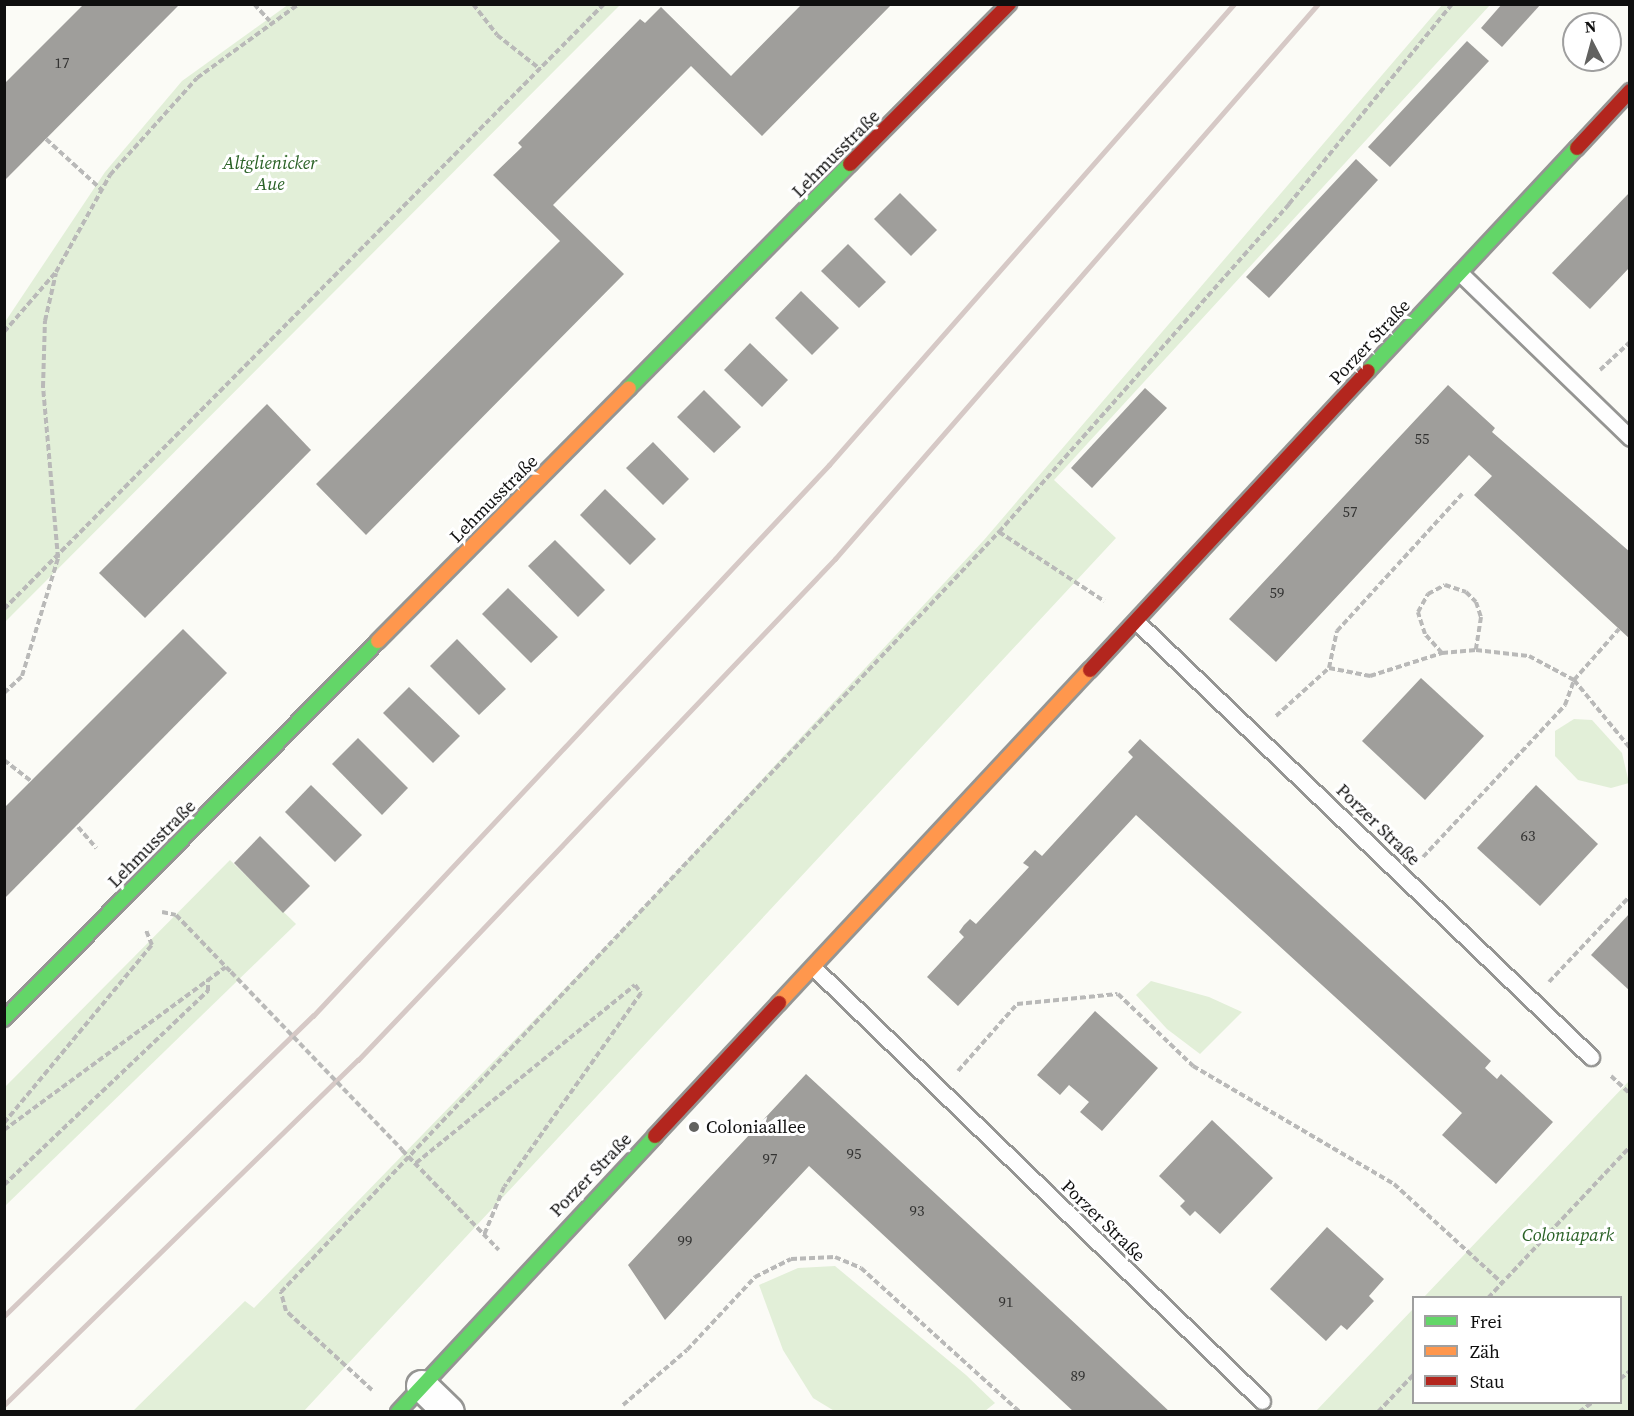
<!DOCTYPE html>
<meta charset="utf-8">
<style>
body{margin:0}
#map{position:relative;width:1634px;height:1416px;overflow:hidden;background:#fbfbf6;font-family:"Source Serif 4",serif}
div>[style]{position:absolute}
.green>*{inset:0;background:#e2efd8}
.building>*{inset:0;background:#9f9e9b}
.path>*{height:4px;margin-top:-2px;transform-origin:0;background:repeating-linear-gradient(90deg,#b9b9b8 0 6px,transparent 0 9px)}
.roads{filter:drop-shadow(2px 0 #959593) drop-shadow(-2px 0 #959593) drop-shadow(0 2px #959593) drop-shadow(0 -2px #959593)}
.lane>*{height:15px;margin:-7.5px;padding:0 7.5px;transform-origin:7.5px;border-radius:7.5px;background:#fefefe}
.street>*{height:30px;margin:-15px;padding:0 15px;transform-origin:15px;border-radius:15px;background:#fefefe}
.fast>*{height:14px;margin:-7px;padding:0 7px;transform-origin:7px;border-radius:7px;background:#63d668}
.slow>*{height:14px;margin:-7px;padding:0 7px;transform-origin:7px;border-radius:7px;background:#ff974d}
.jam>*{height:14px;margin:-7px;padding:0 7px;transform-origin:7px;border-radius:7px;background:#b3261e}
.rail>*{height:4.5px;margin:-2.25px;padding:0 2.25px;transform-origin:2.25px;border-radius:2.25px;background:#d6c9c6}
.path-bridge>*{height:4px;margin-top:-2px;transform-origin:0;background:repeating-linear-gradient(90deg,#b9b9b8 0 6px,transparent 0 9px)}
.dots>*{width:16px;height:16px;translate:-50% -50%;box-sizing:border-box;border:3px solid #fff;border-radius:50%}
span{translate:-50% -50%;white-space:nowrap;text-align:center;line-height:1.15;-webkit-text-stroke:6px #fff;paint-order:stroke}
.number-label{font-size:15px;color:#333332}
.number-label span{-webkit-text-stroke-width:0}
.street-label{font-size:18px;color:#0f0f0f}
.park-label{font-size:18px;color:#296125;font-style:italic}
.poi-label{font-size:18px;color:#0f0f0f}
.left{translate:0 -50%;text-align:left}
.frame{position:absolute;inset:0;border:6px solid #0f0f0f;pointer-events:none}
.legend{position:absolute;left:1412px;top:1296px;width:210px;height:108px;box-sizing:border-box;background:#fff;border:2px solid #9f9f9f;margin:0;padding:8px 10px;list-style:none;font-size:18px;color:#0f0f0f}
.legend li{display:flex;align-items:center;gap:12px;height:30px}
.legend b{width:30px;border:2px solid #9f9f9f}
.north{position:absolute;left:1562px;top:12px;width:60px;height:60px;box-sizing:border-box;background:#fff;border:2px solid #9f9f9f;border-radius:50%;rotate:354deg;font-size:16px;font-weight:700;line-height:24px;text-align:center;color:#0f0f0f}
.north::after{content:'';display:block;margin:auto;width:21px;height:27px;background:#626260;clip-path:polygon(50% 0,100% 100%,50% 72%,0 100%)}
</style>
<div id="map">
<div class="green">
<i style="clip-path:polygon(289px 4px,620px 5px,5px 622px,5px 322px,105px 172px,182px 81px)"></i>
<i style="clip-path:polygon(1442px 5px,1490px 5px,1054px 480px,1116px 538px,304px 1411px,133px 1411px,245px 1301px,254px 1308px,635px 916px,984px 540px)"></i>
<i style="clip-path:polygon(1574px 719px,1592px 720px,1622px 753px,1629px 783px,1611px 788px,1578px 780px,1555px 756px,1555px 731px)"></i>
<i style="clip-path:polygon(230px 860px,296px 924px,5px 1206px,5px 1087px)"></i>
<i style="clip-path:polygon(1151px 981px,1209px 997px,1242px 1012px,1200px 1054px,1167px 1029px,1136px 995px)"></i>
<i style="clip-path:polygon(1629px 1081px,1629px 1411px,1316px 1411px,1413px 1309px,1414px 1402px,1620px 1402px,1620px 1298px,1424px 1297px)"></i>
<i style="clip-path:polygon(835px 1266px,966px 1375px,995px 1403px,985px 1411px,836px 1412px,813px 1398px,783px 1350px,759px 1285px,798px 1268px)"></i>
</div>
<div class="building">
<i style="clip-path:polygon(84px 4px,180px 4px,4px 181px,4px 84px)"></i>
<i style="clip-path:polygon(802px 4px,892px 4px,762px 136px,691px 66px,553px 205px,624px 274px,366px 535px,316px 484px,560px 241px,493px 175px,522px 147px,518px 143px,640px 19px,645px 23px,661px 7px,731px 76px)"></i>
<i style="clip-path:polygon(1502px 4px,1541px 4px,1502px 47px,1481px 28px)"></i>
<i style="clip-path:polygon(1467px 41px,1489px 61px,1390px 167px,1368px 147px)"></i>
<i style="clip-path:polygon(1356px 159px,1378px 180px,1269px 298px,1246px 277px)"></i>
<i style="clip-path:polygon(1630px 192px,1630px 267px,1590px 309px,1552px 273px)"></i>
<i style="clip-path:polygon(900px 193px,937px 230px,911px 256px,874px 219px)"></i>
<i style="clip-path:polygon(848px 244px,886px 282px,859px 308px,821px 271px)"></i>
<i style="clip-path:polygon(801px 291px,839px 328px,812px 355px,775px 318px)"></i>
<i style="clip-path:polygon(750px 343px,788px 380px,762px 407px,724px 370px)"></i>
<i style="clip-path:polygon(1448px 385px,1495px 428px,1492px 432px,1630px 552px,1630px 639px,1474px 495px,1492px 476px,1469px 455px,1276px 662px,1229px 619px)"></i>
<i style="clip-path:polygon(1145px 388px,1167px 408px,1092px 488px,1071px 468px)"></i>
<i style="clip-path:polygon(704px 390px,741px 427px,714px 453px,677px 417px)"></i>
<i style="clip-path:polygon(267px 404px,311px 450px,145px 618px,99px 573px)"></i>
<i style="clip-path:polygon(653px 442px,689px 479px,663px 505px,626px 468px)"></i>
<i style="clip-path:polygon(605px 489px,656px 539px,630px 565px,580px 515px)"></i>
<i style="clip-path:polygon(555px 540px,605px 590px,578px 617px,528px 566px)"></i>
<i style="clip-path:polygon(508px 588px,558px 637px,531px 663px,482px 614px)"></i>
<i style="clip-path:polygon(183px 629px,227px 673px,4px 899px,4px 808px)"></i>
<i style="clip-path:polygon(457px 639px,506px 689px,479px 715px,430px 666px)"></i>
<i style="clip-path:polygon(1421px 678px,1484px 736px,1425px 800px,1362px 741px)"></i>
<i style="clip-path:polygon(409px 687px,460px 736px,433px 763px,383px 713px)"></i>
<i style="clip-path:polygon(358px 738px,408px 788px,382px 815px,332px 764px)"></i>
<i style="clip-path:polygon(1140px 739px,1491px 1061px,1485px 1068px,1497px 1079px,1501px 1074px,1553px 1122px,1496px 1184px,1442px 1135px,1462px 1113px,1136px 815px,958px 1006px,927px 977px,964px 937px,959px 932px,964px 925px,970px 919px,976px 924px,1029px 867px,1023px 863px,1035px 850px,1042px 856px,1133px 757px,1128px 752px)"></i>
<i style="clip-path:polygon(311px 785px,362px 835px,335px 862px,285px 812px)"></i>
<i style="clip-path:polygon(1536px 785px,1598px 844px,1540px 906px,1477px 848px)"></i>
<i style="clip-path:polygon(260px 836px,310px 886px,283px 913px,234px 863px)"></i>
<i style="clip-path:polygon(1630px 913px,1630px 991px,1591px 955px)"></i>
<i style="clip-path:polygon(1095px 1011px,1158px 1068px,1102px 1131px,1080px 1112px,1089px 1102px,1069px 1085px,1060px 1095px,1037px 1075px)"></i>
<i style="clip-path:polygon(806px 1074px,978px 1233px,1170px 1412px,1074px 1412px,809px 1166px,665px 1320px,628px 1265px)"></i>
<i style="clip-path:polygon(1212px 1120px,1273px 1178px,1220px 1234px,1195px 1211px,1190px 1216px,1180px 1206px,1185px 1201px,1159px 1176px)"></i>
<i style="clip-path:polygon(1327px 1227px,1384px 1279px,1369px 1296px,1374px 1301px,1347px 1330px,1341px 1325px,1326px 1341px,1270px 1289px)"></i>
</div>
<div class="path">
<i style="left:254px;top:4px;width:23px;rotate:47deg"></i>
<i style="left:473px;top:4px;width:39px;rotate:52deg"></i>
<i style="left:497px;top:35px;width:55px;rotate:38.3deg"></i>
<i style="left:46px;top:139px;width:76px;rotate:42.3deg"></i>
<i style="left:4px;top:332px;width:79px;rotate:-49.1deg"></i>
<i style="left:56px;top:272px;width:111px;rotate:-60.9deg"></i>
<i style="left:110px;top:175px;width:130px;rotate:-48.1deg"></i>
<i style="left:197px;top:78px;width:126px;rotate:-36deg"></i>
<i style="left:1600px;top:370px;width:41px;rotate:-43deg"></i>
<i style="left:999px;top:532px;width:126px;rotate:33.3deg"></i>
<i style="left:4px;top:609px;width:852px;rotate:-45.24deg"></i>
<i style="left:1442px;top:653px;width:25px;rotate:-132deg"></i>
<i style="left:1425px;top:634px;width:23px;rotate:-108deg"></i>
<i style="left:1418px;top:612px;width:21px;rotate:-61deg"></i>
<i style="left:1428px;top:594px;width:19px;rotate:-28deg"></i>
<i style="left:1445px;top:585px;width:22px;rotate:18deg"></i>
<i style="left:1466px;top:592px;width:14px;rotate:45deg"></i>
<i style="left:1476px;top:602px;width:16px;rotate:72deg"></i>
<i style="left:1481px;top:617px;width:33px;rotate:99deg"></i>
<i style="left:1329px;top:668px;width:42px;rotate:11deg"></i>
<i style="left:1370px;top:676px;width:76px;rotate:-17.7deg"></i>
<i style="left:1442px;top:653px;width:34px;rotate:-5deg"></i>
<i style="left:1476px;top:650px;width:53px;rotate:6.5deg"></i>
<i style="left:1529px;top:656px;width:51px;rotate:28.1deg"></i>
<i style="left:1574px;top:680px;width:88px;rotate:50.5deg"></i>
<i style="left:4px;top:693px;width:25px;rotate:-43deg"></i>
<i style="left:22px;top:676px;width:123px;rotate:-73deg"></i>
<i style="left:58px;top:558px;width:172px;rotate:-95deg"></i>
<i style="left:43px;top:387px;width:66px;rotate:-88.3deg"></i>
<i style="left:45px;top:321px;width:49px;rotate:-77.1deg"></i>
<i style="left:1276px;top:716px;width:72px;rotate:-42.2deg"></i>
<i style="left:1329px;top:668px;width:38px;rotate:-78deg"></i>
<i style="left:1337px;top:631px;width:187px;rotate:-47.6deg"></i>
<i style="left:4px;top:760px;width:34px;rotate:38deg"></i>
<i style="left:78px;top:827px;width:28px;rotate:49deg"></i>
<i style="left:1423px;top:857px;width:208px;rotate:-46.9deg"></i>
<i style="left:1565px;top:705px;width:27px;rotate:-70deg"></i>
<i style="left:1574px;top:680px;width:68px;rotate:-48.6deg"></i>
<i style="left:162px;top:912px;width:14px;rotate:12deg"></i>
<i style="left:176px;top:915px;width:72px;rotate:46.1deg"></i>
<i style="left:1549px;top:982px;width:118px;rotate:-46.7deg"></i>
<i style="left:958px;top:1071px;width:89px;rotate:-48.6deg"></i>
<i style="left:1017px;top:1004px;width:101px;rotate:-5.7deg"></i>
<i style="left:1118px;top:994px;width:104px;rotate:43.8deg"></i>
<i style="left:1193px;top:1066px;width:233px;rotate:30.4deg"></i>
<i style="left:1394px;top:1184px;width:147px;rotate:42.5deg"></i>
<i style="left:1611px;top:1076px;width:26px;rotate:43deg"></i>
<i style="left:4px;top:1123px;width:231px;rotate:-50.3deg"></i>
<i style="left:152px;top:945px;width:16px;rotate:-112deg"></i>
<i style="left:4px;top:1130px;width:275px;rotate:-36.3deg"></i>
<i style="left:226px;top:967px;width:7px;rotate:45deg"></i>
<i style="left:402px;top:1150px;width:139px;rotate:45.9deg"></i>
<i style="left:416px;top:1163px;width:282px;rotate:-39.1deg"></i>
<i style="left:635px;top:985px;width:10px;rotate:53deg"></i>
<i style="left:641px;top:993px;width:237px;rotate:125.2deg"></i>
<i style="left:504px;top:1187px;width:52px;rotate:112.6deg"></i>
<i style="left:4px;top:1185px;width:282px;rotate:-43.6deg"></i>
<i style="left:208px;top:991px;width:11px;rotate:-90deg"></i>
<i style="left:1488px;top:1298px;width:207px;rotate:-46.8deg"></i>
<i style="left:1620px;top:1379px;width:13px;rotate:-39deg"></i>
<i style="left:372px;top:1390px;width:117px;rotate:-137.4deg"></i>
<i style="left:286px;top:1311px;width:20px;rotate:-105deg"></i>
<i style="left:281px;top:1292px;width:1046px;rotate:-46.63deg"></i>
<i style="left:999px;top:532px;width:438px;rotate:-48.5deg"></i>
<i style="left:1289px;top:204px;width:258px;rotate:-50.8deg"></i>
<i style="left:623px;top:1405px;width:84px;rotate:-40.7deg"></i>
<i style="left:687px;top:1350px;width:100px;rotate:-47deg"></i>
<i style="left:755px;top:1277px;width:40px;rotate:-26.6deg"></i>
<i style="left:791px;top:1259px;width:44px;rotate:-2.6deg"></i>
<i style="left:835px;top:1257px;width:28px;rotate:23deg"></i>
<i style="left:861px;top:1268px;width:215px;rotate:42.2deg"></i>
<i style="left:1378px;top:1412px;width:52px;rotate:-46.5deg"></i>
<i style="left:1579px;top:1412px;width:17px;rotate:-36deg"></i>
</div>
<div class="roads">
<div class="lane">
<i style="left:1460px;top:273px;width:237px;rotate:44.1deg"></i>
<i style="left:1137px;top:622px;width:629px;rotate:43.78deg"></i>
<i style="left:814px;top:968px;width:623px;rotate:44.02deg"></i>
</div>
<div class="street">
<i style="left:422px;top:1386px;width:37px;rotate:44deg"></i>
</div>
<div class="fast">
<i style="left:1368px;top:371px;width:306px;rotate:-46.9deg"></i>
<i style="left:629px;top:388px;width:315px;rotate:-45.4deg"></i>
<i style="left:4px;top:1019px;width:532px;rotate:-45.3deg"></i>
<i style="left:398px;top:1412px;width:377px;rotate:-47deg"></i>
</div>
<div class="slow">
<i style="left:378px;top:641px;width:356px;rotate:-45.2deg"></i>
<i style="left:779px;top:1003px;width:456px;rotate:-47deg"></i>
</div>
<div class="jam">
<i style="left:1577px;top:148px;width:78px;rotate:-47.1deg"></i>
<i style="left:850px;top:164px;width:226px;rotate:-45.2deg"></i>
<i style="left:1090px;top:670px;width:408px;rotate:-47.1deg"></i>
<i style="left:655px;top:1136px;width:182px;rotate:-47deg"></i>
</div>
</div>
<div class="rail">
<i style="left:4px;top:1316px;width:431px;rotate:-44.2deg"></i>
<i style="left:313px;top:1016px;width:755px;rotate:-46.88deg"></i>
<i style="left:829px;top:465px;width:614px;rotate:-48.7deg"></i>
<i style="left:4px;top:1405px;width:494px;rotate:-44.3deg"></i>
<i style="left:358px;top:1060px;width:692px;rotate:-46.41deg"></i>
<i style="left:835px;top:559px;width:736px;rotate:-48.97deg"></i>
</div>
<div class="path-bridge">
<i style="left:231px;top:972px;width:247px;rotate:46.1deg"></i>
</div>
<div class="dots">
<i style="left:694px;top:1127px;background:#626260"></i>
</div>
<div class="number-label">
<span style="left:62px;top:63px">17</span>
<span style="left:1422px;top:439px">55</span>
<span style="left:1350px;top:512px">57</span>
<span style="left:1277px;top:593px">59</span>
<span style="left:1528px;top:836px">63</span>
<span style="left:854px;top:1154px">95</span>
<span style="left:770px;top:1159px">97</span>
<span style="left:917px;top:1211px">93</span>
<span style="left:685px;top:1241px">99</span>
<span style="left:1006px;top:1302px">91</span>
<span style="left:1078px;top:1376px">89</span>
</div>
<div class="street-label">
<span style="left:836px;top:154px;rotate:-45deg">Lehmusstraße</span>
<span style="left:1370px;top:342px;rotate:-47deg">Porzer Straße</span>
<span style="left:494px;top:499px;rotate:-45deg">Lehmusstraße</span>
<span style="left:1378px;top:825px;rotate:44deg">Porzer Straße</span>
<span style="left:152px;top:844px;rotate:-45deg">Lehmusstraße</span>
<span style="left:591px;top:1175px;rotate:-46deg">Porzer Straße</span>
<span style="left:1103px;top:1221px;rotate:44deg">Porzer Straße</span>
</div>
<div class="park-label">
<span style="left:270px;top:174px">Altglienicker<br>Aue</span>
<span style="left:1568px;top:1235px">Coloniapark</span>
</div>
<div class="poi-label">
<span class="left" style="left:706px;top:1127px">Coloniaallee</span>
</div>
<div class="frame"></div>
<ul class="legend">
<li><b style="height:8px;background:#63d668"></b>Frei</li>
<li><b style="height:8px;background:#ff974d"></b>Zäh</li>
<li><b style="height:8px;background:#b3261e"></b>Stau</li>
</ul>
<div class="north">N</div>
</div>
